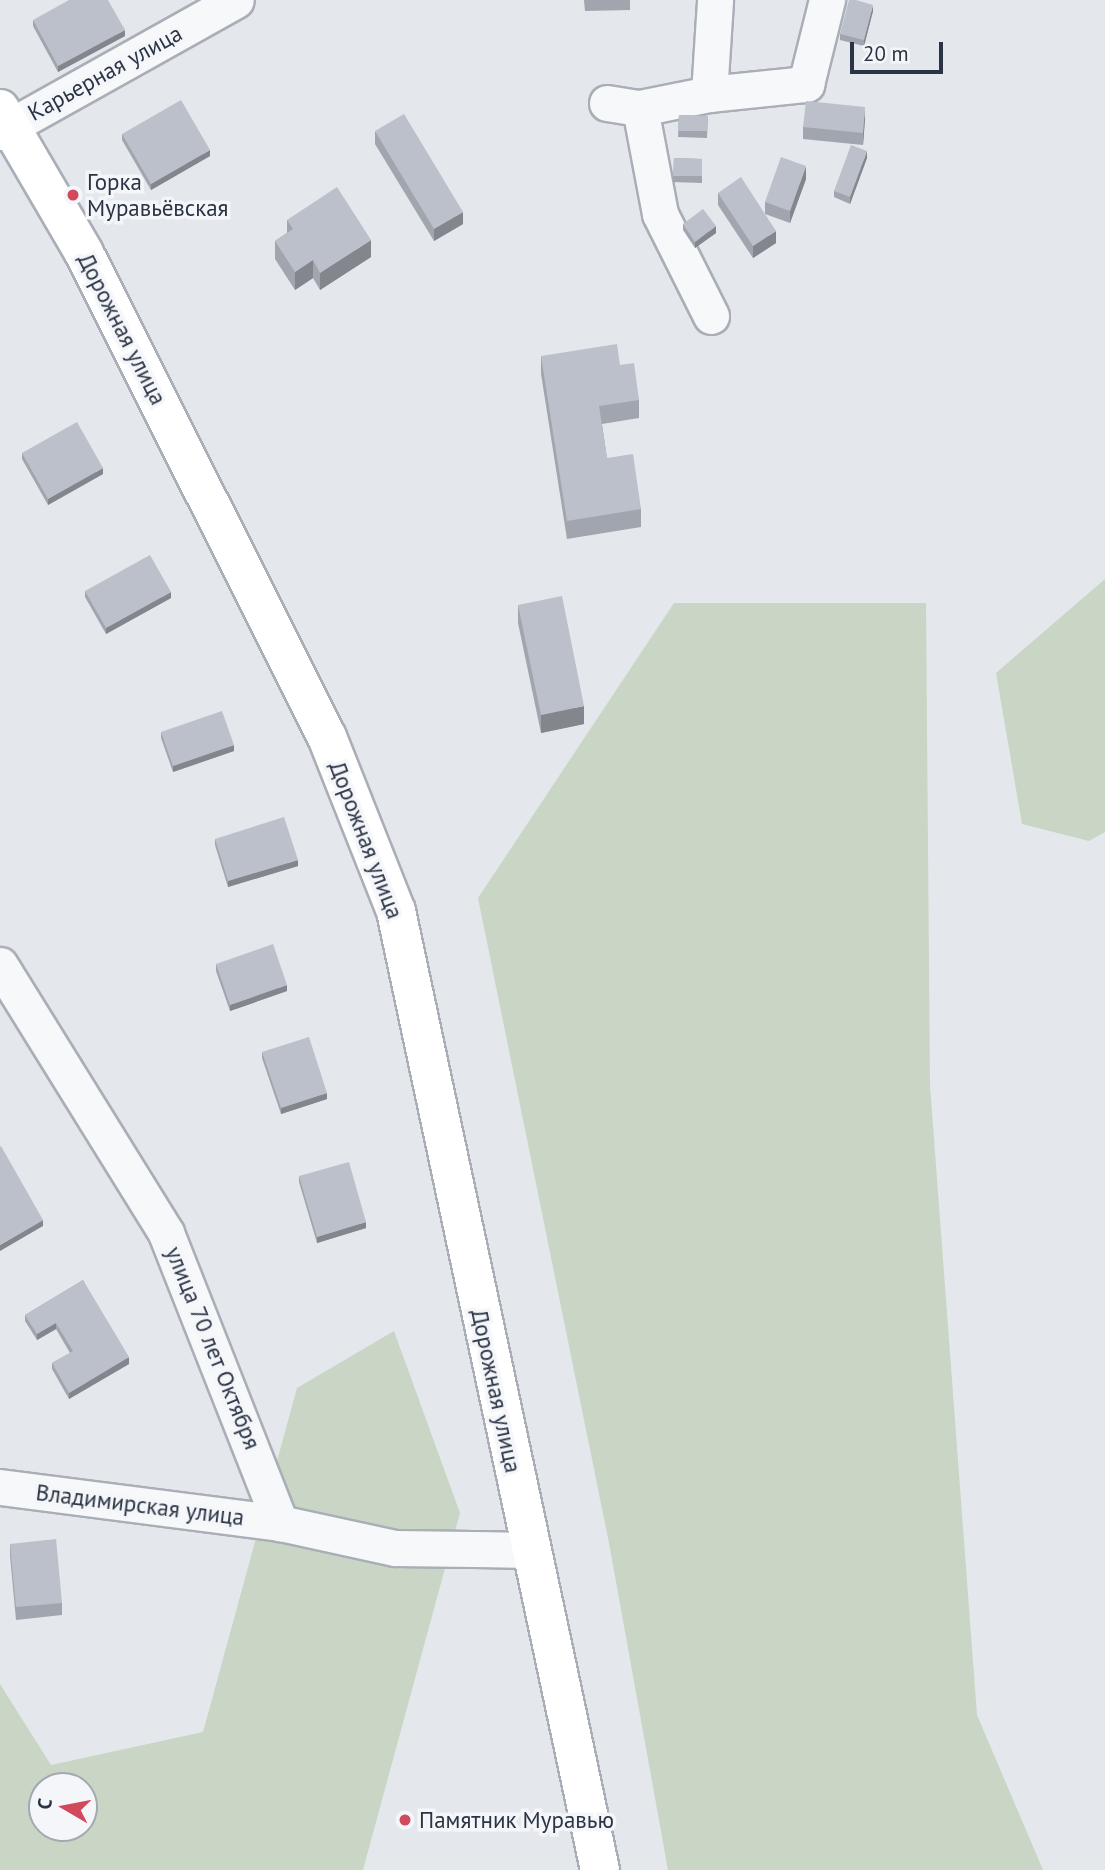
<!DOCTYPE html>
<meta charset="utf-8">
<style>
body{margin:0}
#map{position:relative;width:1105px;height:1870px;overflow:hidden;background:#e4e7ec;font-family:"PT Sans",sans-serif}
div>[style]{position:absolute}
.green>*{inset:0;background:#c9d6c5}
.roads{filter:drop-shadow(2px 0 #a9aeb7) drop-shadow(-2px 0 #a9aeb7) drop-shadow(0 2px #a9aeb7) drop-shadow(0 -2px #a9aeb7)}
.minor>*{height:35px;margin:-17.5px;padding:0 17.5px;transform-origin:17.5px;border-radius:17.5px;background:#f7f8fa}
.major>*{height:38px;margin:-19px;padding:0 19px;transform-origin:19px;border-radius:19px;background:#fff}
.wall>*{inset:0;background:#a1a5ae}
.shaded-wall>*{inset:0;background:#83868d}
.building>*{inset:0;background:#bbc0ca}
.dots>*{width:19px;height:19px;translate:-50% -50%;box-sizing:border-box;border:4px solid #f4f6f9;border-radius:50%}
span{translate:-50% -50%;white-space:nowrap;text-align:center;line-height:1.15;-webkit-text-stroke:7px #f4f6f9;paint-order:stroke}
.street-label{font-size:23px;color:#2b3445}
.poi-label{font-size:23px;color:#2b3445}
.left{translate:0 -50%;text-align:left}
.north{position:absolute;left:28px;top:1772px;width:70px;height:70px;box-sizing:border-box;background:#f4f6f9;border:2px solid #a4a8b1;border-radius:50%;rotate:280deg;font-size:19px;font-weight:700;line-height:28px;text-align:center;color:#2b3445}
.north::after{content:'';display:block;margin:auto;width:24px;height:32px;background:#d1495b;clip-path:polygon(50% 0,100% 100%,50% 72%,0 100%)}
.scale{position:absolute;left:850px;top:42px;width:93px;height:32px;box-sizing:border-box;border:4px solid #2b3445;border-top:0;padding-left:9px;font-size:21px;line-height:24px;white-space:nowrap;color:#2b3445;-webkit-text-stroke:5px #f4f6f9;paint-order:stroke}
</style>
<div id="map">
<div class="green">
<i style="clip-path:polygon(1105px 579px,1105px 832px,1089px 841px,1022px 824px,996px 673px)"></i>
<i style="clip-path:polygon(674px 603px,926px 603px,930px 1085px,977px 1715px,1043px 1870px,668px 1870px,609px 1543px,478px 898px)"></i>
<i style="clip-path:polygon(evenodd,394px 1331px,460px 1513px,363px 1870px,0 1870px,0 1684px,51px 1765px,203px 1732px,297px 1388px,394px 1331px,42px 1786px,84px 1786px,84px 1828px,42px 1828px,42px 1786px)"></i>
</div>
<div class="roads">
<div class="minor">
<i style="left:709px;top:94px;width:94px;rotate:-86.3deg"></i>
<i style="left:607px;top:103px;width:33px;rotate:9deg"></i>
<i style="left:640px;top:108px;width:70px;rotate:-11.5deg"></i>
<i style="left:709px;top:94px;width:98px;rotate:-5.9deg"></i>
<i style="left:806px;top:84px;width:87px;rotate:-76deg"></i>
<i style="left:640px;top:108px;width:108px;rotate:79.3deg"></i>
<i style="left:660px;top:214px;width:114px;rotate:63.4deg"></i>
<i style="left:0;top:132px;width:270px;rotate:-29.2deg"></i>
<i style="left:0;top:965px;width:315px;rotate:58.2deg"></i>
<i style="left:166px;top:1233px;width:312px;rotate:68.5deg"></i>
<i style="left:0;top:1487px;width:282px;rotate:7.3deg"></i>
<i style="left:280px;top:1523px;width:118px;rotate:12.3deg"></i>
<i style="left:395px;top:1548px;width:135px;rotate:0.8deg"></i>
</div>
<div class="major">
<i style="left:0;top:109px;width:167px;rotate:59.7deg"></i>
<i style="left:84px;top:253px;width:542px;rotate:63.34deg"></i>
<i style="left:327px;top:737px;width:187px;rotate:68.4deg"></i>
<i style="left:396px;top:911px;width:980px;rotate:77.99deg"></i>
</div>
</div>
<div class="wall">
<i style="clip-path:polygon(584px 0,630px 0,630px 10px,585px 11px)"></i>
<i style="clip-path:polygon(873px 11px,864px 46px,840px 40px,840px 34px)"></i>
<i style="clip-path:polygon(33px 20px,125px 36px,58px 72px,33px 26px)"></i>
<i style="clip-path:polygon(679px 115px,708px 116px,707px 138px,678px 137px)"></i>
<i style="clip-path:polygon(865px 119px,863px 145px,803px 139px,803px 127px)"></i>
<i style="clip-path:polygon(375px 131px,463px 224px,434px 241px,375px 144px)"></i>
<i style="clip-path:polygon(122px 134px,210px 156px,151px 190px,122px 140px)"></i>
<i style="clip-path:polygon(674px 158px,702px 159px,702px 183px,673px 182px)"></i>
<i style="clip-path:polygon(867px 158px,850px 204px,834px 197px,834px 191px)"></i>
<i style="clip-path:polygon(806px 179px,790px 223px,765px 214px,765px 202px)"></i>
<i style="clip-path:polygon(718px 193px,776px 243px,753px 258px,718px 205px)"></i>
<i style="clip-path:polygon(287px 220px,371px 257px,320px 290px,313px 278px,295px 290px,275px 259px,275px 241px,287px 233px)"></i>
<i style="clip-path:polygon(683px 224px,716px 233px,695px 248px,683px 230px)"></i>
<i style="clip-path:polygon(541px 356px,620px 365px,639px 400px,639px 418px,602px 424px,607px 458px,641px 509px,641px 527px,567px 539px,541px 374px)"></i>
<i style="clip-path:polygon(22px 453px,103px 474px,48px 505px,22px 459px)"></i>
<i style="clip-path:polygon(85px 591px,171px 598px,106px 634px,85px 597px)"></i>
<i style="clip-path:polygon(518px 605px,584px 724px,541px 733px,518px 623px)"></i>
<i style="clip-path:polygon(161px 732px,234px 751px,173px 772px,161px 738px)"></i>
<i style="clip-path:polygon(215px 839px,298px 866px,228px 887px,215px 845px)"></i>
<i style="clip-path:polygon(216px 964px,287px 991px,230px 1011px,216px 971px)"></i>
<i style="clip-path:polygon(262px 1052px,327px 1099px,281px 1114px,262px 1058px)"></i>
<i style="clip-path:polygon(299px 1176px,366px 1228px,317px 1243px,299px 1182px)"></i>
<i style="clip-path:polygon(83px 1280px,129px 1364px,69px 1399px,52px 1369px,52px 1363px,70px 1353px,56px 1329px,37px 1340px,25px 1321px,25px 1315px)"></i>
<i style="clip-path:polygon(10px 1544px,62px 1603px,62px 1615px,16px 1620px,10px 1556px)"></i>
</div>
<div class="shaded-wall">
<i style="clip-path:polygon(873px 5px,873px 11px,864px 46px,864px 40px)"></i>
<i style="clip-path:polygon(125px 30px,125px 36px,58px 72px,58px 66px)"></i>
<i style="clip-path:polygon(865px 107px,865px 119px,863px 145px,863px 133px)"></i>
<i style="clip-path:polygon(210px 150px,210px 156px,151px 190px,151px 184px)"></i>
<i style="clip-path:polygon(867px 151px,867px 158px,850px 204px,850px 197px)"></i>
<i style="clip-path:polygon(806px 166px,806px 179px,790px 223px,790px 211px)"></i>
<i style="clip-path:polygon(463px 212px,463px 224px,434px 241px,434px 229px)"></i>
<i style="clip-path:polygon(716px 226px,716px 233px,695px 248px,695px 242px)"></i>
<i style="clip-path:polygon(776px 231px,776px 243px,753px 258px,753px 246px)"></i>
<i style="clip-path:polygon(371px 240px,371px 257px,320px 290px,320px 273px)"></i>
<i style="clip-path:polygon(313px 260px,313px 278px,295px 290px,295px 272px)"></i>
<i style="clip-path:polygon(103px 468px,103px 474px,48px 505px,48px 499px)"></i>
<i style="clip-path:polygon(171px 592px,171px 598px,106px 634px,106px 628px)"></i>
<i style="clip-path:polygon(584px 706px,584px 724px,541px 733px,541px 715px)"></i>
<i style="clip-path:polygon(234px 745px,234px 751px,173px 772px,173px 766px)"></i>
<i style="clip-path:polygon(298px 860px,298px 866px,228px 887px,228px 881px)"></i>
<i style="clip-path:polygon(287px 985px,287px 991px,230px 1011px,230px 1005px)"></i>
<i style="clip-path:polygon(327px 1093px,327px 1099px,281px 1114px,281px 1108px)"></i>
<i style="clip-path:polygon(43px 1220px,43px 1226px,0 1251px,0 1245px)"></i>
<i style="clip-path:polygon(366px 1222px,366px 1228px,317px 1243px,317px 1237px)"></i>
<i style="clip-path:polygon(56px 1323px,56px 1329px,37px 1340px,37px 1334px)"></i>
<i style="clip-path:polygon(129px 1357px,129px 1364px,69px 1399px,69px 1393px)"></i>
</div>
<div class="building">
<i style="clip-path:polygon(69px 0,108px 0,125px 30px,58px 66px,33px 20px)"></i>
<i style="clip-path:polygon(849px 0,856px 0,873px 5px,864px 40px,840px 34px)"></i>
<i style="clip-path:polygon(181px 100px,210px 150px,151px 184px,122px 134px)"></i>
<i style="clip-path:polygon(806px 101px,865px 107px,863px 133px,803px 127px)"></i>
<i style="clip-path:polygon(404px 114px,463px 212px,434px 229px,375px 131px)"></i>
<i style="clip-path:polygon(679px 115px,708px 116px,707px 131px,678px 131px)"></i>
<i style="clip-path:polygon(851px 145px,867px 151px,850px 197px,834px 191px)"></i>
<i style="clip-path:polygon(781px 157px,806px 166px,790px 211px,765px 202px)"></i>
<i style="clip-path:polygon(674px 158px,702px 159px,702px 176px,673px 176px)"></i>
<i style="clip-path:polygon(741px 177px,776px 231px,753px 246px,718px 193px)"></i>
<i style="clip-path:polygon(337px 187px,371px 240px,320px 273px,313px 260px,295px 272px,275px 241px,293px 229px,287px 220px)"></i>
<i style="clip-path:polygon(703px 209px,716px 226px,695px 242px,683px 224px)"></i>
<i style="clip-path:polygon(617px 344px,620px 365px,634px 363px,639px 400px,599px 406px,607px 458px,633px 454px,641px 509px,567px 521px,541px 356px)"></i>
<i style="clip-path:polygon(77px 422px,103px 468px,48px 499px,22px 453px)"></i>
<i style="clip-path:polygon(150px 555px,171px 592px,106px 628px,85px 591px)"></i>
<i style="clip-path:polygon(562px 596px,584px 706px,541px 715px,518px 605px)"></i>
<i style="clip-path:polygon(222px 711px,234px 745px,173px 766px,161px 732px)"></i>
<i style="clip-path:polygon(284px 817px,298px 860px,228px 881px,215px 839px)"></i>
<i style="clip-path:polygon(273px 944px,287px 985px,230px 1005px,216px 964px)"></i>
<i style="clip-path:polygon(309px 1037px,327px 1093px,281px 1108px,262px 1052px)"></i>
<i style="clip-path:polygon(1px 1146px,43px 1220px,0 1245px,0 1147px)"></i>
<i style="clip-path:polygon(349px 1162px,366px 1222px,317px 1237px,299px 1176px)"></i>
<i style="clip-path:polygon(83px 1280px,129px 1357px,69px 1393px,52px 1363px,73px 1351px,56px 1323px,37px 1334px,25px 1315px)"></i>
<i style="clip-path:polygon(56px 1539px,62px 1603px,16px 1607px,10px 1544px)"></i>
</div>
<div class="dots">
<i style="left:73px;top:195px;background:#d1495b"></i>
<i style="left:405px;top:1820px;background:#d1495b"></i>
</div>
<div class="street-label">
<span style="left:105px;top:73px;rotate:-29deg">Карьерная улица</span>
<span style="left:122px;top:329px;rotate:63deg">Дорожная улица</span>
<span style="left:366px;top:840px;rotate:69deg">Дорожная улица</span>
<span style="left:213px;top:1348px;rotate:68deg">улица 70 лет Октября</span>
<span style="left:496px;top:1391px;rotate:78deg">Дорожная улица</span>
<span style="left:140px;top:1505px;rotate:7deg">Владимирская улица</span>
</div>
<div class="poi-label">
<span class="left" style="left:87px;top:195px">Горка<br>Муравьёвская</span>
<span class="left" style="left:419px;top:1820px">Памятник Муравью</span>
</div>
<div class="north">С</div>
<div class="scale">20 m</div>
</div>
